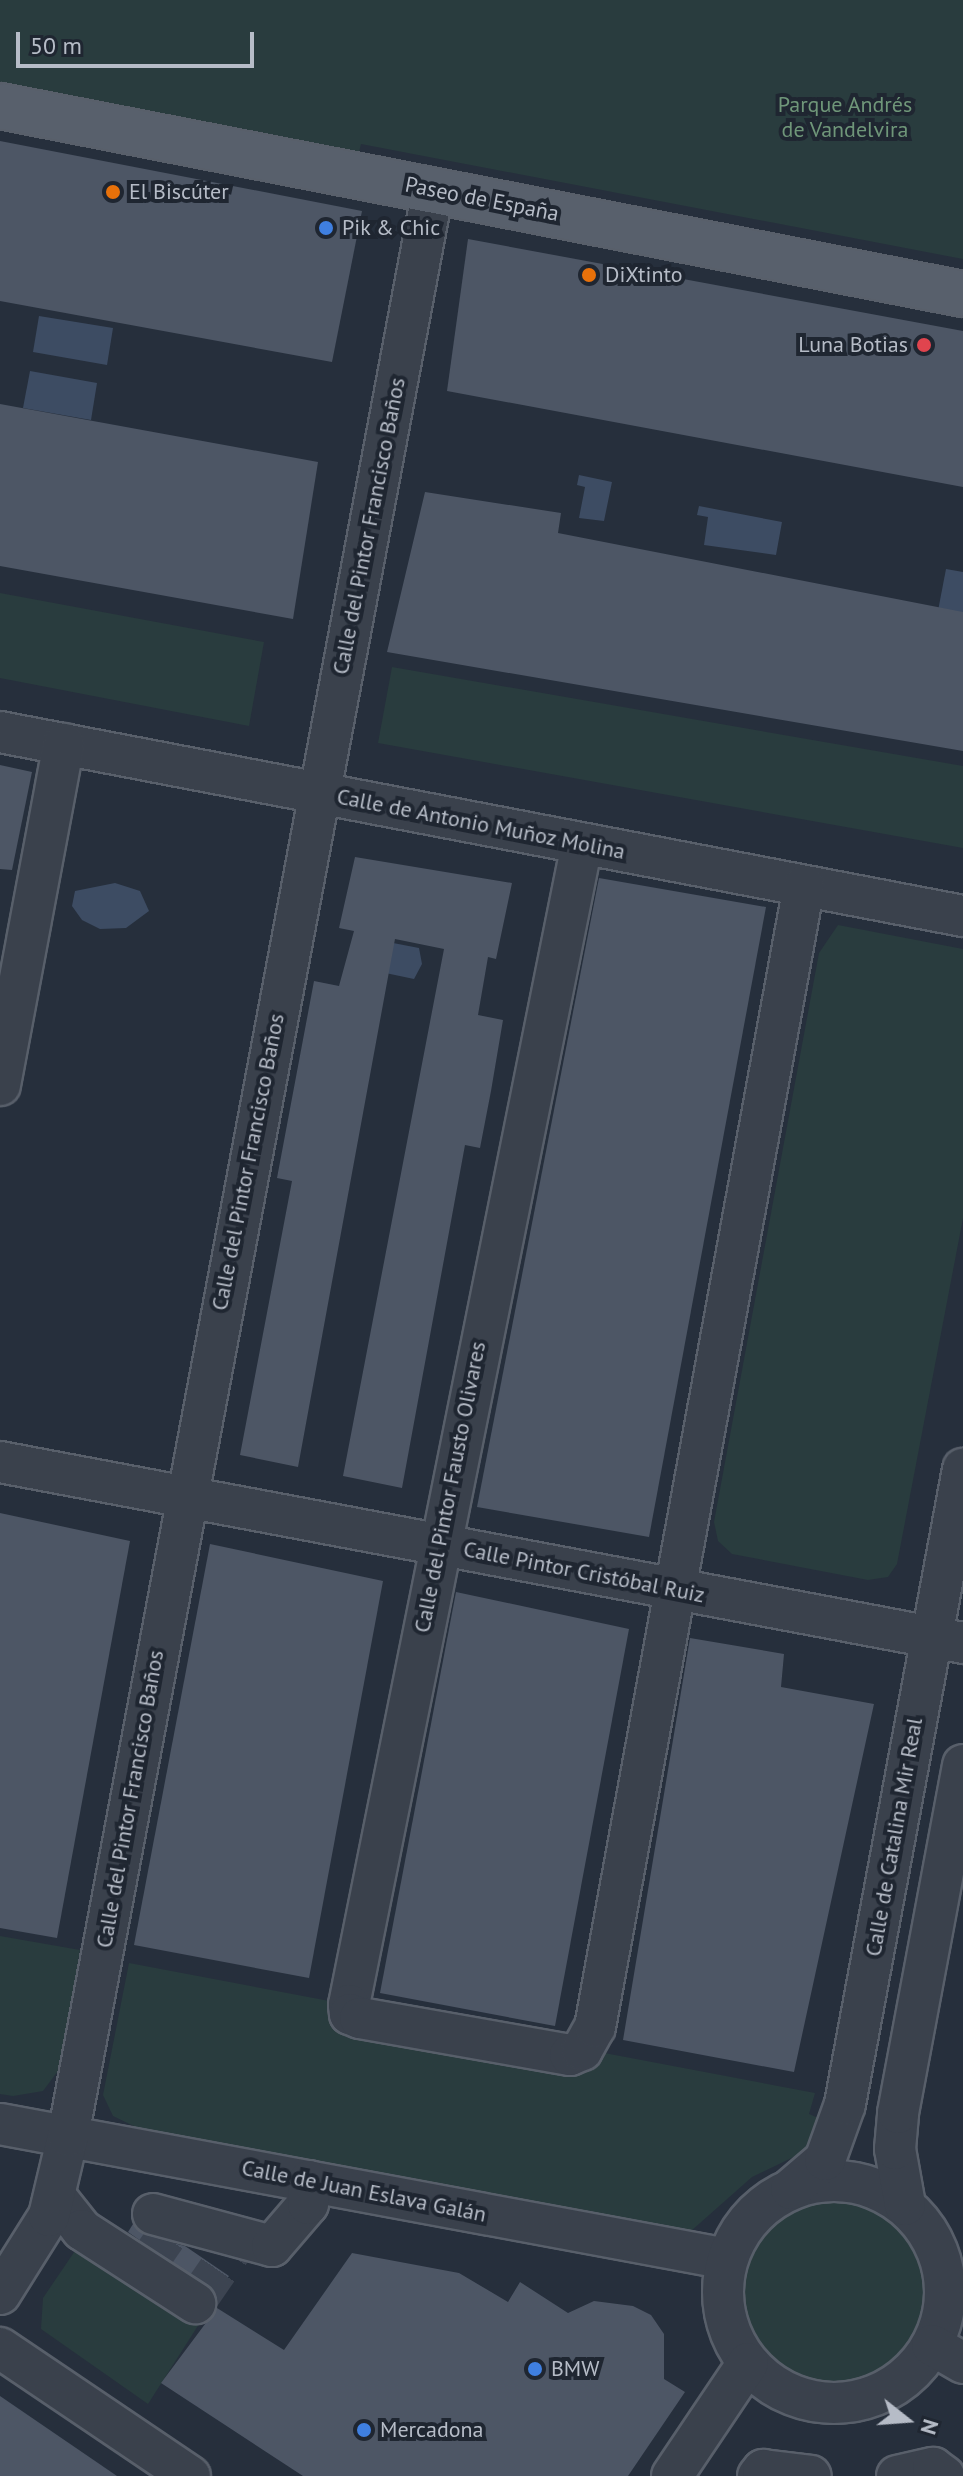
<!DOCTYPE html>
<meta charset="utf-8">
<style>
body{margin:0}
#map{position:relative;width:963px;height:2476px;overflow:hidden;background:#262f3c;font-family:"PT Sans",sans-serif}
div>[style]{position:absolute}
.green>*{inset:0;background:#293c3e}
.round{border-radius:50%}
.water>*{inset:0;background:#3d4c63}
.building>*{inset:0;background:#4d5665}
.minor-tunnel>*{height:40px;margin-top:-20px;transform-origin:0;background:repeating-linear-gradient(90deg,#3c4451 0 40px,transparent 0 60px)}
.roads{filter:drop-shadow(2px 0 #585f6a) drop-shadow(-2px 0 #585f6a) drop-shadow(0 2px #585f6a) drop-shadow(0 -2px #585f6a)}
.minor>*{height:40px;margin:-20px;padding:0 20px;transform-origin:20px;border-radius:20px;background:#3a414c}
.minor>.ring{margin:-20px;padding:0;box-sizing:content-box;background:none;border:40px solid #3a414c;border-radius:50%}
.major>*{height:44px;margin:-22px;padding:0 22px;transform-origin:22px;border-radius:22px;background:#58606c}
.dots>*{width:22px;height:22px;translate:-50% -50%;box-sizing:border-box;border:4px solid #1f2631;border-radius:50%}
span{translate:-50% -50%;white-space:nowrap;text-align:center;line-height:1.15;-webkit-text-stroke:8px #1f2631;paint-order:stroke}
.park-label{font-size:22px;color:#6f9679}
.poi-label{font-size:22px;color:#b6bcc7}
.left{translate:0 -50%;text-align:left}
.right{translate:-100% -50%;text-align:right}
.street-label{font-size:22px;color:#b6bcc7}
.north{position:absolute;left:867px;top:2380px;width:80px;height:80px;-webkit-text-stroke:6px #1f2631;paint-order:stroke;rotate:107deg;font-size:22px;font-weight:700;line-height:32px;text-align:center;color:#b6bcc7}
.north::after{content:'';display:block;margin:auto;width:28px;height:36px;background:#b6bcc7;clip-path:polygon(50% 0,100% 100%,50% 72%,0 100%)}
.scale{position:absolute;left:16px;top:32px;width:238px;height:36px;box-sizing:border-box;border:4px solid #b6bcc7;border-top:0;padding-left:10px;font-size:24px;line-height:28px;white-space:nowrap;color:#b6bcc7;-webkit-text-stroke:6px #1f2631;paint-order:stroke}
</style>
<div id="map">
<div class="green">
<i style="clip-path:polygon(0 0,963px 0,963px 259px,361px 144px,359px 152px,0 84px)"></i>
<i style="clip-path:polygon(0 593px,264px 642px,249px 726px,0 678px)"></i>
<i style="clip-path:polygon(392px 667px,963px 766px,963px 848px,378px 743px)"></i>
<i style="clip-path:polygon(838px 925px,963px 949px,963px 1218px,897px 1564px,888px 1577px,868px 1580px,732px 1554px,718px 1541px,714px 1522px,819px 953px)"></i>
<i style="clip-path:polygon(0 1936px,80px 1950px,61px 2067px,43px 2091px,13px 2096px,0 2094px)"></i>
<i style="clip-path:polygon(129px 1963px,815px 2093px,809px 2114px,825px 2121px,802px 2153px,752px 2177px,691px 2231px,142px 2130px,113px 2116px,103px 2095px)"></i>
<i class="round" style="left:739px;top:2200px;width:186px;height:186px"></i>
<i style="clip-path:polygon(81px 2242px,201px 2321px,148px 2404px,41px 2329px,43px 2298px)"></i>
</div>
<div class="water">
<i style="clip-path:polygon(39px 316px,113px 328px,107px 365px,33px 352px)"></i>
<i style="clip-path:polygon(30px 371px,97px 383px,91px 420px,23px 408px)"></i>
<i style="clip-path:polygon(579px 475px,612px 482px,604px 521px,579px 518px,585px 487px,577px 485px)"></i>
<i style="clip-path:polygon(699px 506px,782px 522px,776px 555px,704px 545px,708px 517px,697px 515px)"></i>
<i style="clip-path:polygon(946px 569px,963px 572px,963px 620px,937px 616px)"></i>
<i style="clip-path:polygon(115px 883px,140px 891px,149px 911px,126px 928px,100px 929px,82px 920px,72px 906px,75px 891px)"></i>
<i style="clip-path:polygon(362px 937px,419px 948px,422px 964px,414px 979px,357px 967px)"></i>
</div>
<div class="building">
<i style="clip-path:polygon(0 141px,362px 211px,332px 362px,0 301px)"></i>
<i style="clip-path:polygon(468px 239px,963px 331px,963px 487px,447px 391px)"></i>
<i style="clip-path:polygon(0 404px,318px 462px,293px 619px,0 566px)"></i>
<i style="clip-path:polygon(425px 492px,561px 513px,558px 533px,963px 612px,963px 751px,387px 652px)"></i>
<i style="clip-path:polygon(0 765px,32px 772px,12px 870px,0 869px)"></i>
<i style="clip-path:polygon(355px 857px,512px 883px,496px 959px,488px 957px,478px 1015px,503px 1020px,491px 1091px,480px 1148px,465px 1145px,402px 1488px,343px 1476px,444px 949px,395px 939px,298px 1467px,240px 1455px,292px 1181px,277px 1178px,308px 1013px,314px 981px,339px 986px,354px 931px,339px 928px)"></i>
<i style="clip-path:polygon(599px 878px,766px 907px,649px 1537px,477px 1507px)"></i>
<i style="clip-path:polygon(0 1513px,130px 1541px,57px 1938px,0 1928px)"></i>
<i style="clip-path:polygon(210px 1544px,383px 1581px,309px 1978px,134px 1945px)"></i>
<i style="clip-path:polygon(456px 1592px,629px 1629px,555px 2026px,380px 1993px)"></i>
<i style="clip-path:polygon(690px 1638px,784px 1654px,781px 1687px,874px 1704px,794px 2072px,623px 2040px)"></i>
<i style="clip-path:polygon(133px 2224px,146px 2236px,185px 2246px,229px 2276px,216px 2294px,128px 2232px)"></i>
<i style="clip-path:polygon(352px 2253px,459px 2273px,508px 2302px,520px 2282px,568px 2313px,594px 2301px,633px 2306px,651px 2315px,664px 2334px,664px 2379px,685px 2392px,628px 2476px,303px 2476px,161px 2383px,217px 2308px,284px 2350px)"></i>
<i style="clip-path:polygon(0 2396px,117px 2476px,0 2476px)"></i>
</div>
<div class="minor-tunnel">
<i style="left:143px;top:2270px;width:60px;rotate:-55.2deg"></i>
<i style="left:195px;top:2303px;width:79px;rotate:-55.3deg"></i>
</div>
<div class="roads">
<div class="minor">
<i style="left:0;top:732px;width:980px;rotate:10.82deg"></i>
<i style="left:582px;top:844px;width:1184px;rotate:101.35deg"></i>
<i style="left:349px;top:2005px;width:9px;rotate:84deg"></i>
<i style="left:350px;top:2014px;width:11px;rotate:22deg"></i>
<i style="left:360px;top:2018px;width:213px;rotate:10deg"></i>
<i style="left:570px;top:2055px;width:13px;rotate:-23deg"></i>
<i style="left:582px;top:2050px;width:26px;rotate:-61deg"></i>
<i style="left:595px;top:2027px;width:1160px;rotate:-79.62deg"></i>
<i style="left:0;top:1085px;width:347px;rotate:-79.4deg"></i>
<i style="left:0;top:1462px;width:980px;rotate:10.64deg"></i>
<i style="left:0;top:2124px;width:739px;rotate:10.52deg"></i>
<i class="ring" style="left:723px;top:2181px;width:182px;height:182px"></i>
<i style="left:791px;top:2189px;width:45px;rotate:-40.5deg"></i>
<i style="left:825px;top:2160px;width:59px;rotate:-70.3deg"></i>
<i style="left:845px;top:2104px;width:646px;rotate:-79.47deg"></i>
<i style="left:55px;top:2196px;width:43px;rotate:51.5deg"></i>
<i style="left:82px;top:2230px;width:135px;rotate:32.9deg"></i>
<i style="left:905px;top:2205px;width:57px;rotate:-100.1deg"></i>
<i style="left:895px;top:2149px;width:36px;rotate:-85deg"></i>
<i style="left:898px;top:2113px;width:354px;rotate:-79.4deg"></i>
<i style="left:153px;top:2214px;width:123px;rotate:15.1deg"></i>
<i style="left:272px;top:2246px;width:55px;rotate:-49.4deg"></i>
<i style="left:308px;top:2204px;width:23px;rotate:-88deg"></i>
<i style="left:0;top:2294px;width:92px;rotate:-57.9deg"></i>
<i style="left:49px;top:2216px;width:82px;rotate:-76.6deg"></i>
<i style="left:68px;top:2136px;width:1981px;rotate:-79.38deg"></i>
<i style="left:932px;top:2345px;width:36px;rotate:30deg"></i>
<i style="left:0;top:2348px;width:229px;rotate:34deg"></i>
<i style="left:672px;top:2476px;width:136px;rotate:-56.1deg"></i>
<i style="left:758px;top:2476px;width:8px;rotate:-50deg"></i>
<i style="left:763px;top:2470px;width:48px;rotate:7.1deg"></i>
<i style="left:897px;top:2476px;width:37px;rotate:-13deg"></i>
<i style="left:933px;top:2468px;width:14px;rotate:36deg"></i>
</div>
<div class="major">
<i style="left:0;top:106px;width:981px;rotate:11.05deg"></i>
</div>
</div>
<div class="dots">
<i style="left:113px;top:192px;background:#e8710a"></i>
<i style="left:326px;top:228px;background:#3f7fe0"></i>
<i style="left:589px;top:275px;background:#e8710a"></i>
<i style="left:924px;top:345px;background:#e0444e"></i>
<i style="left:535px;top:2369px;background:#3f7fe0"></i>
<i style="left:364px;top:2430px;background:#3f7fe0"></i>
</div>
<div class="park-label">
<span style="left:845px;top:117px">Parque Andrés<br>de Vandelvira</span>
</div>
<div class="poi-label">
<span class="left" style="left:129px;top:192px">El Biscúter</span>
<span class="left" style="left:342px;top:228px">Pik &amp; Chic</span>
<span class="left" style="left:605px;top:275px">DiXtinto</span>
<span class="right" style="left:908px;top:345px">Luna Botias</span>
<span class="left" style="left:551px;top:2369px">BMW</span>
<span class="left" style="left:380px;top:2430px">Mercadona</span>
</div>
<div class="street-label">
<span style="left:482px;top:199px;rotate:11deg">Paseo de España</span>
<span style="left:369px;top:526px;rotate:-79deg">Calle del Pintor Francisco Baños</span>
<span style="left:481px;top:824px;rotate:11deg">Calle de Antonio Muñoz Molina</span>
<span style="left:248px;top:1162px;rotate:-79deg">Calle del Pintor Francisco Baños</span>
<span style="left:450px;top:1487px;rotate:-79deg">Calle del Pintor Fausto Olivares</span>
<span style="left:584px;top:1572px;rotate:11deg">Calle Pintor Cristóbal Ruiz</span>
<span style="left:130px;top:1799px;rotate:-80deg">Calle del Pintor Francisco Baños</span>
<span style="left:894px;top:1837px;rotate:-80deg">Calle de Catalina Mir Real</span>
<span style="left:364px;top:2191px;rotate:11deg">Calle de Juan Eslava Galán</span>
</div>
<div class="north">N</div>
<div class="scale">50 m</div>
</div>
